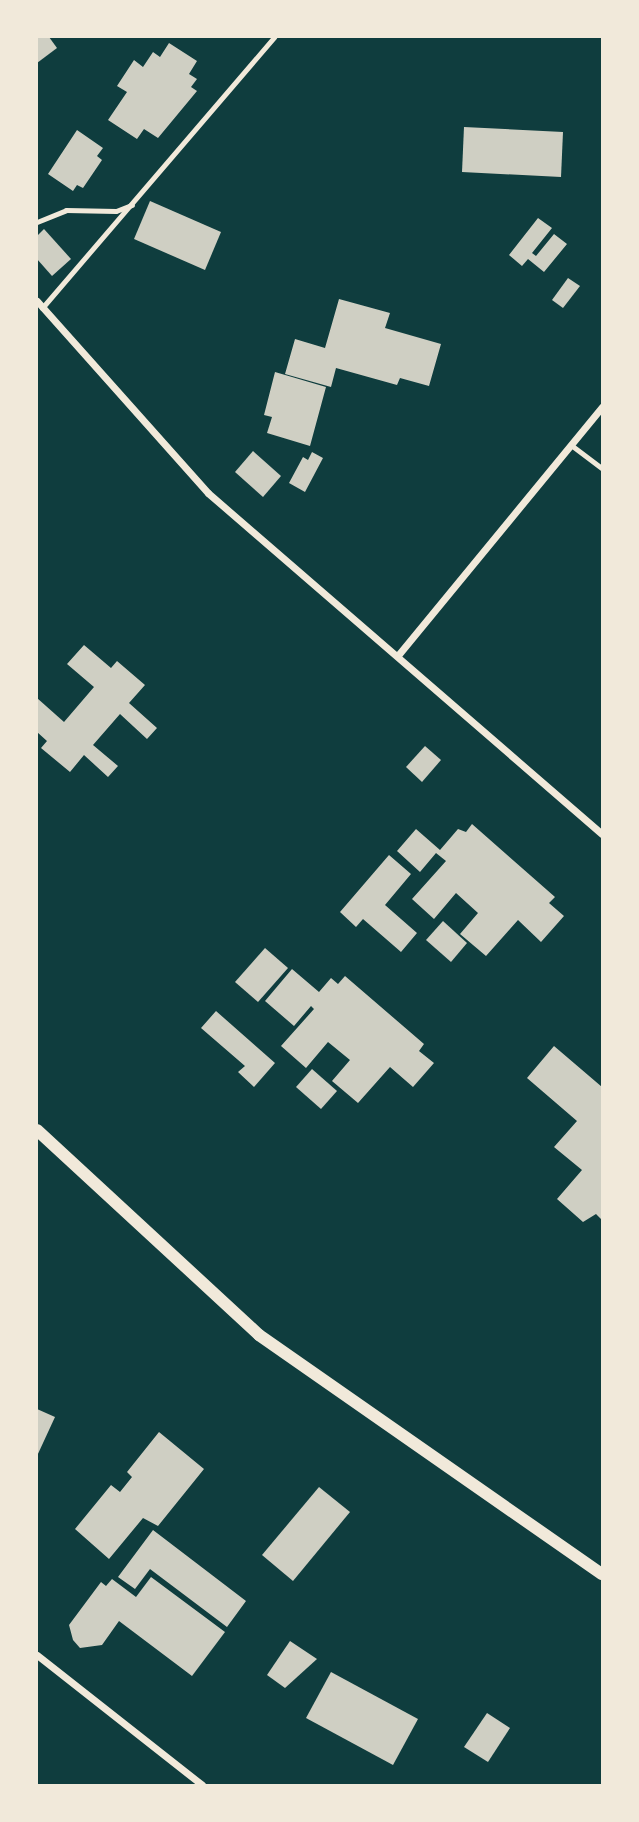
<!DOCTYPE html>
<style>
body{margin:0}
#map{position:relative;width:639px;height:1822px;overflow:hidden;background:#0f3d3e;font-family:"IBM Plex Serif",serif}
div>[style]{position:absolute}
.building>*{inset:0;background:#cfcfc3}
.service>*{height:5px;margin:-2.5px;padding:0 2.5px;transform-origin:2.5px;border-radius:2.5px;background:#f1e9da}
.minor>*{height:7px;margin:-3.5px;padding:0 3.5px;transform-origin:3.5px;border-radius:3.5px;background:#f1e9da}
.tertiary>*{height:12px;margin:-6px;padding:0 6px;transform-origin:6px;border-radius:6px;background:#f1e9da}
span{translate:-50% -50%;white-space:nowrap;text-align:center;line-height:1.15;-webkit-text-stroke:6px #f1e9da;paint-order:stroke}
.frame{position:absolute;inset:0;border:38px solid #f1e9da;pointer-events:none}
</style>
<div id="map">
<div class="building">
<i style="clip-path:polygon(37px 37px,49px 37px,57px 48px,37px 63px)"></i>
<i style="clip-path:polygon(169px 43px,197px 61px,189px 74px,197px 79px,191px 87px,197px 91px,158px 138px,144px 129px,137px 139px,108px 120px,127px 92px,117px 86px,134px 60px,143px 67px,153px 52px,160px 57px)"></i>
<i style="clip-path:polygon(464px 127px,563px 132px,561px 177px,462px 172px)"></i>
<i style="clip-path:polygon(77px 130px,103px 148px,97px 156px,102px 160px,83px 188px,77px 185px,73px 191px,48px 174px)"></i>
<i style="clip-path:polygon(150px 201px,221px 232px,205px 270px,134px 239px)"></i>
<i style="clip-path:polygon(538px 218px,552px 228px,532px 253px,536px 256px,554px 234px,567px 244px,544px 272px,528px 259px,522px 266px,509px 255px)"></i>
<i style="clip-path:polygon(44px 229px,71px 259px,52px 276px,37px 259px,37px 236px)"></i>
<i style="clip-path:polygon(568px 278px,580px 286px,563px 308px,552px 300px)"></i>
<i style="clip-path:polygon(339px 299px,390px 313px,385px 328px,441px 344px,429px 386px,400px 378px,397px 385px,336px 368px,331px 387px,285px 374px,295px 339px,325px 348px)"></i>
<i style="clip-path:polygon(275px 372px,326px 387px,310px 446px,267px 433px,272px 417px,264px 415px)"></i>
<i style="clip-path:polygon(253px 451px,281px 476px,263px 497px,235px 472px)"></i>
<i style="clip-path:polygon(312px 452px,323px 458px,305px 492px,289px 483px,303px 457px,308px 460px)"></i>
<i style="clip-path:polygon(84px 645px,111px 668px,117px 661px,145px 685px,129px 703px,157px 728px,147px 739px,120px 714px,93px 745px,118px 766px,108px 777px,84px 755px,70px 772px,41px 748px,47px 741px,37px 732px,37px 698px,64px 722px,94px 687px,67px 664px)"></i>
<i style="clip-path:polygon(425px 746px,441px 760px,422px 782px,406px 767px)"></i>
<i style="clip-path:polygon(472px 824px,555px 897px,549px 903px,564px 916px,541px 942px,518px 920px,486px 956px,460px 934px,478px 913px,456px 893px,434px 919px,412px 899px,446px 861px,436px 853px,420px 872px,397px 851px,416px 829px,440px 850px,458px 829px,466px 832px)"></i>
<i style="clip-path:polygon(389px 855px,411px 874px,385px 905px,417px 933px,401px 952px,363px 919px,356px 927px,340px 912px)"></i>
<i style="clip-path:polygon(443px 921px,467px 943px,451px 962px,426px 940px)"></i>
<i style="clip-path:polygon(265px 948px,288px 968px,258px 1002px,235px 982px)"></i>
<i style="clip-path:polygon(292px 969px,319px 992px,331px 978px,338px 984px,345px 976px,424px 1044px,419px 1051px,434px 1063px,413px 1087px,390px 1067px,358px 1103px,332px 1081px,350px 1060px,328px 1042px,306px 1068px,281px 1046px,314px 1009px,311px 1006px,294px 1026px,265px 1001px)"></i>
<i style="clip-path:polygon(216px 1011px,275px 1063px,254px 1087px,238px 1072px,245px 1066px,201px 1028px)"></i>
<i style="clip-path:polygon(554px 1046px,602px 1087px,602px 1220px,596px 1214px,583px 1222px,557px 1199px,582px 1170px,554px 1147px,577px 1121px,527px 1078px)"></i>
<i style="clip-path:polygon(312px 1069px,337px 1091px,321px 1109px,296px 1087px)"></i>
<i style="clip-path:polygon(37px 1409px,55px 1417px,37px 1456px)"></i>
<i style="clip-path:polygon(159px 1432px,204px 1469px,158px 1526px,143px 1518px,109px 1559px,75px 1529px,111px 1485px,120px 1492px,132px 1477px,127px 1472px)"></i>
<i style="clip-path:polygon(319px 1487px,350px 1512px,293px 1581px,262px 1555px)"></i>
<i style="clip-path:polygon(153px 1530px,246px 1601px,227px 1627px,150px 1569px,135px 1589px,118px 1577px)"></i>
<i style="clip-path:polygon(151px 1577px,225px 1632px,192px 1676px,119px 1621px,102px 1645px,80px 1648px,73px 1640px,69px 1625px,101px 1582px,106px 1586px,112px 1579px,136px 1597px)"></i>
<i style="clip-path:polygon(290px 1641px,317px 1659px,285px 1688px,267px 1675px)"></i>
<i style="clip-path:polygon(331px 1672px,418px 1719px,393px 1765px,306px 1718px)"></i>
<i style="clip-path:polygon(487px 1713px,510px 1728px,488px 1762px,464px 1747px)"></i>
</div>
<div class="service">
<i style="left:37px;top:222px;width:31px;rotate:-22deg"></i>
<i style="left:66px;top:210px;width:50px;rotate:1.1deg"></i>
<i style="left:116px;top:211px;width:17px;rotate:-21deg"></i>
<i style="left:42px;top:308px;width:357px;rotate:-49.4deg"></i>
<i style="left:571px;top:445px;width:39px;rotate:37deg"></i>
</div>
<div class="minor">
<i style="left:37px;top:301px;width:257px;rotate:48.3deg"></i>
<i style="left:208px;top:493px;width:521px;rotate:40.88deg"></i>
<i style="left:399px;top:654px;width:320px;rotate:-50.6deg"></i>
<i style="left:37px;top:1655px;width:210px;rotate:38.2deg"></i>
</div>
<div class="tertiary">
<i style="left:37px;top:1130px;width:302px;rotate:42.7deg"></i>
<i style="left:259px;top:1335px;width:418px;rotate:34.9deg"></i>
</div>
<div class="frame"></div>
</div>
